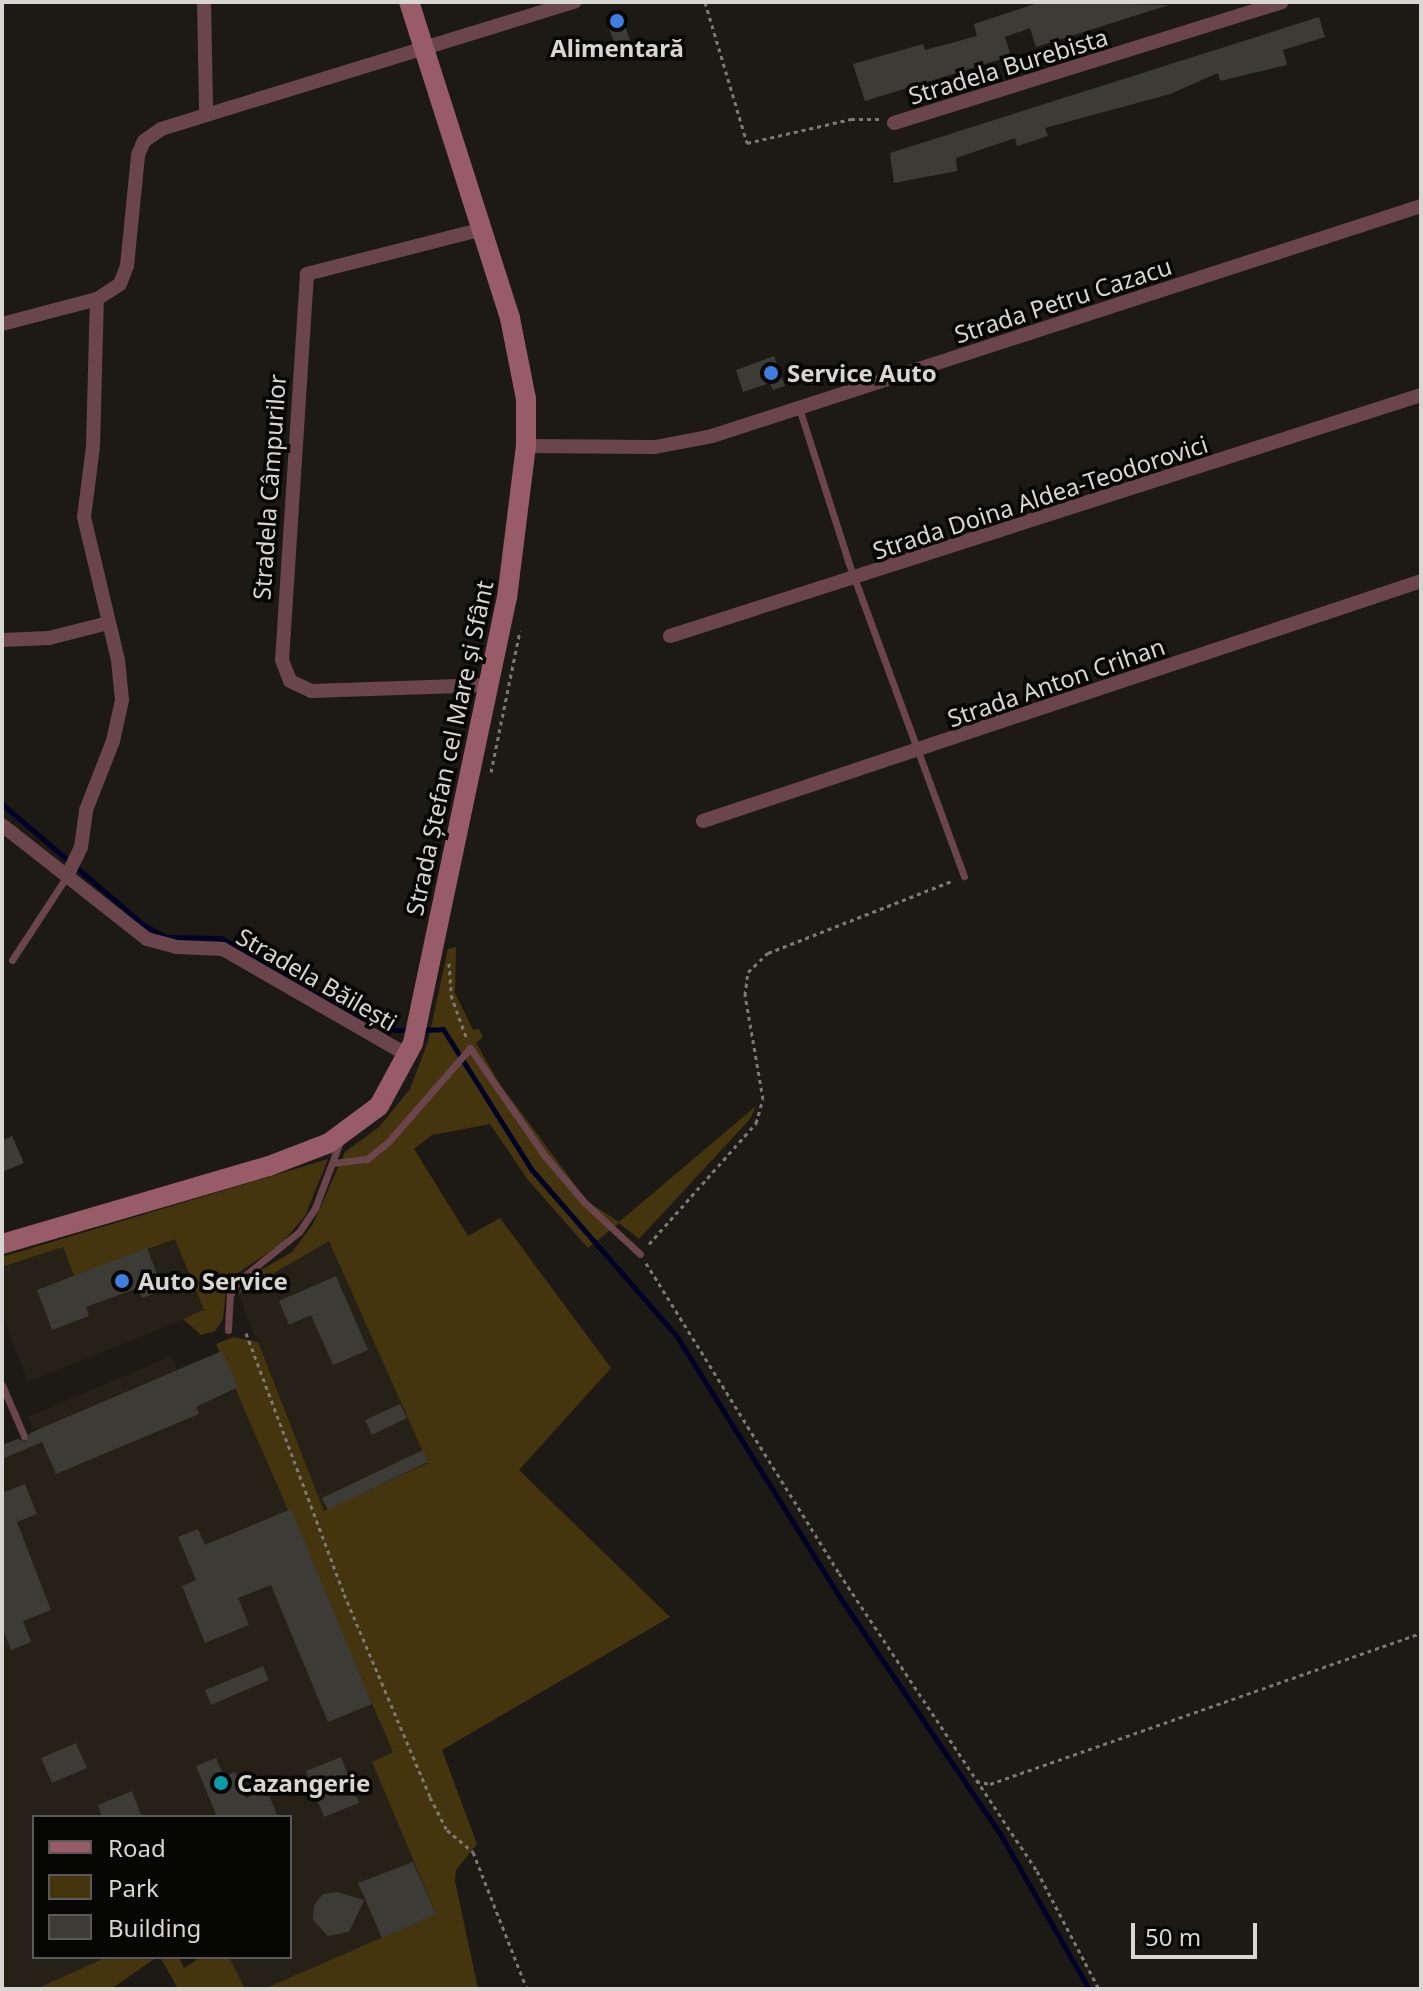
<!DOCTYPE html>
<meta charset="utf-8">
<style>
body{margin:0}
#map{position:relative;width:1423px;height:1991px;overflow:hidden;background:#1d1a16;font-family:"Noto Sans",sans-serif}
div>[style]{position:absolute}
.built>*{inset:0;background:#262117}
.green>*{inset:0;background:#45350f}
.stream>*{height:5px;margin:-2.5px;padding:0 2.5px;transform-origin:2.5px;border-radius:2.5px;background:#000027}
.building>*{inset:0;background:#3d3b36}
.path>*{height:3px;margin-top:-1.5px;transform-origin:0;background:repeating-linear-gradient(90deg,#7b7975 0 4px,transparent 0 8px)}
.lane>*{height:7px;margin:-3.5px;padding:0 3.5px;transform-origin:3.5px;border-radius:3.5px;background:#6b454c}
.street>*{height:14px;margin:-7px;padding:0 7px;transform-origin:7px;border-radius:7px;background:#6b454c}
.secondary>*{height:20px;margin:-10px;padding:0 10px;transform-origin:10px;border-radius:10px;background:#985c68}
.dots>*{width:22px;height:22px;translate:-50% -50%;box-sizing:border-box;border:4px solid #060604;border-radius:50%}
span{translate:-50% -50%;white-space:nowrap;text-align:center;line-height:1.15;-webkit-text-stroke:7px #060604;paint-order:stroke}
.poi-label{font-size:24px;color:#d8d6d3;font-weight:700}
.left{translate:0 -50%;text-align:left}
.street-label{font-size:24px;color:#d8d6d3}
.frame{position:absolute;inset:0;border:4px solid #d8d6d3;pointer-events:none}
.legend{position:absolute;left:32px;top:1815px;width:260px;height:144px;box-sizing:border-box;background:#060604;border:2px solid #5a5957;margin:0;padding:10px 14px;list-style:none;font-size:24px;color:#d8d6d3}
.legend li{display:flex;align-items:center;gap:16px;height:40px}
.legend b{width:40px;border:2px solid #5a5957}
.scale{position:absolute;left:1131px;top:1923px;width:126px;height:36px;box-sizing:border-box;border:4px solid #d8d6d3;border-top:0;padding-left:10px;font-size:24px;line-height:28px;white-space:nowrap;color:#d8d6d3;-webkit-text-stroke:6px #060604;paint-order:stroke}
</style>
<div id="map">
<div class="built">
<i style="clip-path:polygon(176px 1239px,204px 1311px,28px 1382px,2px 1315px,2px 1267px,63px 1247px,74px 1275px)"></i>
<i style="clip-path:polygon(329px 1240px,428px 1463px,324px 1512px,238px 1294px)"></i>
<i style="clip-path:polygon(222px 1351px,393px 1753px,372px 1763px,436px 1914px,264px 1989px,245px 1989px,229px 1957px,290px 1957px,290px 1817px,34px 1817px,34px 1957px,107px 1957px,36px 1989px,2px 1989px,2px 1445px,34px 1432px,28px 1417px,171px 1356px,177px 1369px)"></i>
</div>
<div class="green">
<i style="clip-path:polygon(456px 947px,455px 993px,473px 1030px,479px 1029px,483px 1037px,476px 1043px,499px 1083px,587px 1201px,619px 1222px,756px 1106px,750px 1119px,639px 1239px,619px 1223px,588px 1248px,528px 1180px,490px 1124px,432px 1135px,414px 1149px,468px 1236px,500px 1218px,611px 1368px,519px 1470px,670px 1617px,442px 1750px,477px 1844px,456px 1870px,455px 1881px,478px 1989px,264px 1989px,436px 1914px,372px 1762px,393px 1752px,216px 1344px,233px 1337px,258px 1342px,324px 1511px,428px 1463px,329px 1241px,238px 1294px,244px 1280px,292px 1252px,313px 1224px,345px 1152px,379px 1127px,410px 1089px,428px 1041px,448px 949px)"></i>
<i style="clip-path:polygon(328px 1159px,305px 1216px,281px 1244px,235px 1275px,226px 1290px,223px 1319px,215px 1331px,201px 1335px,183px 1319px,204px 1310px,175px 1239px,74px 1276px,63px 1247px,2px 1267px,2px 1257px)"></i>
<i style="clip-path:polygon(107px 1957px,157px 1957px,111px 1989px,36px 1989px)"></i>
<i style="clip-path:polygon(160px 1957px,179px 1957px,184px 1968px,201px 1957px,229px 1957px,245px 1989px,178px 1989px)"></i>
</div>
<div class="stream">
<i style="left:2px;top:804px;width:188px;rotate:40.5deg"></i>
<i style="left:145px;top:926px;width:24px;rotate:28deg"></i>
<i style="left:166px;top:937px;width:55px;rotate:1deg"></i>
<i style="left:221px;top:938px;width:139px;rotate:30.6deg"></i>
<i style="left:341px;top:1009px;width:58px;rotate:21.3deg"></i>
<i style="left:395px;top:1030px;width:14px"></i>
<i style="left:419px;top:1030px;width:24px;rotate:-2deg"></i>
<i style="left:443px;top:1029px;width:165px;rotate:57.8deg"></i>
<i style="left:531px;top:1169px;width:220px;rotate:48.9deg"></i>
<i style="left:676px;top:1335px;width:311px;rotate:58deg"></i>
<i style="left:841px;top:1599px;width:282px;rotate:55.9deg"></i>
<i style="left:999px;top:1832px;width:181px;rotate:60.2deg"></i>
</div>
<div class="building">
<i style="clip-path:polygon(1041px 2px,1169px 5px,1036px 47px,1030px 28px,1005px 37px,1011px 56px,865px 101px,853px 64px,923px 44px,925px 50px,977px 36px,974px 24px)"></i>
<i style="clip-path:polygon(621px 14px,635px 55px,620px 60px,606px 19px)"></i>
<i style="clip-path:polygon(1319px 17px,1325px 37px,1283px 50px,1287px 65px,1220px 81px,1218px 73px,1170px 94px,1045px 128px,1048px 136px,1017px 146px,1015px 138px,956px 158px,957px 171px,894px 183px,890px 153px)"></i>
<i style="clip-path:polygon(774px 356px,785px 386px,773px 390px,770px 383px,743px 392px,736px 370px)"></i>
<i style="clip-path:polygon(12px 1136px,24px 1163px,2px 1172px,2px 1141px)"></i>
<i style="clip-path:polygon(147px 1248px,163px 1290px,142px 1298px,138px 1288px,86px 1307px,89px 1316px,52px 1330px,37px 1290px)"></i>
<i style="clip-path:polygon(336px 1276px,368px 1350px,333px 1365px,311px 1315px,289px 1325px,279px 1301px)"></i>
<i style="clip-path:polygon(222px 1351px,238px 1387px,196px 1407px,199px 1414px,56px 1474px,42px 1442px,2px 1459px,2px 1445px,18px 1439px,26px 1442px,30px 1433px)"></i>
<i style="clip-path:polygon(400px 1404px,407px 1418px,372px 1435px,365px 1420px)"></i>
<i style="clip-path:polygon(423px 1450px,428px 1462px,328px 1510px,322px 1498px)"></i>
<i style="clip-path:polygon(25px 1484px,37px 1514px,17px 1522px,51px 1610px,23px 1621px,31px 1642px,11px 1650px,2px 1627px,2px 1493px)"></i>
<i style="clip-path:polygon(291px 1509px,372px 1704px,328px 1722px,271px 1585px,238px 1598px,249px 1625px,205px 1643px,182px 1586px,196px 1580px,178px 1537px,198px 1529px,205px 1545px)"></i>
<i style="clip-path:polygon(263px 1666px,269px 1680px,211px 1705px,205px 1690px)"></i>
<i style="clip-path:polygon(76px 1743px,87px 1768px,52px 1783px,41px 1758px)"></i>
<i style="clip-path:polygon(341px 1757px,359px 1803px,324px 1817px,306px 1771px)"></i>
<i style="clip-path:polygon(216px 1758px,224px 1777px,235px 1772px,246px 1798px,267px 1790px,278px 1817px,217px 1817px,196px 1766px)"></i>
<i style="clip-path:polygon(132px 1791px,142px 1817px,102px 1817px,98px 1805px)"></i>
<i style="clip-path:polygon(413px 1862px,436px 1914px,382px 1938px,358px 1883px)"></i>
<i style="clip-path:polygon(338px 1892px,364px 1900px,349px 1932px,328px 1936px,313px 1920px,314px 1905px,323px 1894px)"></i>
</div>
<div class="path">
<i style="left:705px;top:2px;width:147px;rotate:73.4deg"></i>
<i style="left:747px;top:143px;width:107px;rotate:-13deg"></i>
<i style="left:851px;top:119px;width:29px"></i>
<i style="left:491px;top:772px;width:144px;rotate:-78.4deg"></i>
<i style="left:449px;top:963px;width:32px;rotate:86deg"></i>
<i style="left:451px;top:995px;width:45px;rotate:70.3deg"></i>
<i style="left:649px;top:1244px;width:162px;rotate:-48.5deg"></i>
<i style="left:756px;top:1123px;width:25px;rotate:-74deg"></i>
<i style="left:763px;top:1099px;width:106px;rotate:-99.8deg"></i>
<i style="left:745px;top:995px;width:23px;rotate:-83deg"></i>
<i style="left:748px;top:972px;width:28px;rotate:-44deg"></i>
<i style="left:768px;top:953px;width:198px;rotate:-21.4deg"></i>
<i style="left:646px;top:1263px;width:365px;rotate:58.1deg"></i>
<i style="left:839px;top:1573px;width:358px;rotate:56.4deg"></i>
<i style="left:1037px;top:1871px;width:133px;rotate:62.3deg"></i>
<i style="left:246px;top:1333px;width:279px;rotate:69.4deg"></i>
<i style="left:344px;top:1594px;width:220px;rotate:67deg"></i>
<i style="left:430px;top:1797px;width:37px;rotate:63deg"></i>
<i style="left:447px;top:1830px;width:34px;rotate:40deg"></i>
<i style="left:473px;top:1852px;width:147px;rotate:68.5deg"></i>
<i style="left:976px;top:1781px;width:14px;rotate:12deg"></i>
<i style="left:990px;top:1784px;width:457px;rotate:-19.3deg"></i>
</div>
<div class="lane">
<i style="left:799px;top:408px;width:161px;rotate:72.2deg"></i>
<i style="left:848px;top:561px;width:336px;rotate:69.8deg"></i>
<i style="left:12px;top:960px;width:100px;rotate:-56.8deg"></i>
<i style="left:333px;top:1163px;width:34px;rotate:-7deg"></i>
<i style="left:367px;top:1159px;width:28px;rotate:-39deg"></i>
<i style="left:389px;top:1141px;width:123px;rotate:-48.9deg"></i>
<i style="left:470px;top:1048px;width:130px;rotate:55.3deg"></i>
<i style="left:544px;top:1155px;width:63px;rotate:49.5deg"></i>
<i style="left:585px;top:1203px;width:75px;rotate:42.8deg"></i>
<i style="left:228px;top:1330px;width:35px;rotate:-87deg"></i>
<i style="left:230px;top:1295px;width:16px;rotate:-60deg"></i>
<i style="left:238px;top:1281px;width:78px;rotate:-38.8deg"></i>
<i style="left:299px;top:1232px;width:29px;rotate:-56deg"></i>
<i style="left:315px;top:1208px;width:71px;rotate:-69.3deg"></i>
<i style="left:2px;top:1385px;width:56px;rotate:66.7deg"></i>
</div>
<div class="street">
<i style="left:204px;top:2px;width:109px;rotate:88.9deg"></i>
<i style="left:894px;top:123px;width:406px;rotate:-17.3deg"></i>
<i style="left:483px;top:229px;width:182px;rotate:165.7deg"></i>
<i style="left:307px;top:274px;width:387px;rotate:93.7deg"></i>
<i style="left:282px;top:660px;width:22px;rotate:69deg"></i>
<i style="left:290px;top:681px;width:23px;rotate:25deg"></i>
<i style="left:311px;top:691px;width:178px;rotate:-1.9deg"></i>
<i style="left:2px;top:324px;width:98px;rotate:-14.7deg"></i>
<i style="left:97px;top:299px;width:27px;rotate:-33deg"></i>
<i style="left:120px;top:284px;width:19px;rotate:-69deg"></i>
<i style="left:127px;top:266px;width:112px;rotate:-84.3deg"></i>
<i style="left:138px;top:155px;width:15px;rotate:-67deg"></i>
<i style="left:144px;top:141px;width:21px;rotate:-35deg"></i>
<i style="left:161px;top:129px;width:433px;rotate:-17.1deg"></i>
<i style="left:526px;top:446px;width:129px;rotate:0.4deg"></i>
<i style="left:655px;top:447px;width:58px;rotate:-10.9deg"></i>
<i style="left:712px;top:436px;width:745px;rotate:-17.97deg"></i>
<i style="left:670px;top:636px;width:789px;rotate:-17.79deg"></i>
<i style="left:2px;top:640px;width:47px;rotate:-2.4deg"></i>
<i style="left:49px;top:638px;width:61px;rotate:-14.3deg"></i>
<i style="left:703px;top:821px;width:757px;rotate:-18.48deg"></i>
<i style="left:2px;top:825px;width:184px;rotate:38.2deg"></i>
<i style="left:147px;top:939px;width:30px;rotate:15deg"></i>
<i style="left:176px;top:947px;width:47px;rotate:2.4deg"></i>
<i style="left:223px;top:949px;width:215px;rotate:29.9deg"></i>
<i style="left:67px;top:876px;width:32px;rotate:-64deg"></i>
<i style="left:81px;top:847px;width:37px;rotate:-82deg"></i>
<i style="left:86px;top:810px;width:74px;rotate:-68.6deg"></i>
<i style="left:113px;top:741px;width:42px;rotate:-77.6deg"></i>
<i style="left:122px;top:700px;width:40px;rotate:-95.7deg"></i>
<i style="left:118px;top:660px;width:147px;rotate:-103.4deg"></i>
<i style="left:84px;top:517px;width:71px;rotate:-82.7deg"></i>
<i style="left:93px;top:447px;width:148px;rotate:-88.5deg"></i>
</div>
<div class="secondary">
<i style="left:2px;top:1244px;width:278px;rotate:-16.3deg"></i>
<i style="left:269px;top:1166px;width:64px;rotate:-21deg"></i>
<i style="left:329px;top:1143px;width:62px;rotate:-36.5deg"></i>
<i style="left:379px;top:1106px;width:72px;rotate:-61.6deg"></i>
<i style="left:413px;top:1043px;width:455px;rotate:-78.1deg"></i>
<i style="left:507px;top:598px;width:153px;rotate:-82.9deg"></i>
<i style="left:526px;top:446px;width:47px;rotate:-90deg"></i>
<i style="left:526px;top:399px;width:83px;rotate:-101.2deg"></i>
<i style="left:510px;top:318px;width:332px;rotate:-107.7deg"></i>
</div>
<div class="dots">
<i style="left:617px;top:21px;background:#3f7fe0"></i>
<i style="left:771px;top:373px;background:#3f7fe0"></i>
<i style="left:122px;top:1281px;background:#3f7fe0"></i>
<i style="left:221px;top:1783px;background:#0f9aa8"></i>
</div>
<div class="poi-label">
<span style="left:617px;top:48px">Alimentară</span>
<span class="left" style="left:787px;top:373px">Service Auto</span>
<span class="left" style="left:138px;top:1281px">Auto Service</span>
<span class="left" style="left:237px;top:1783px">Cazangerie</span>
</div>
<div class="street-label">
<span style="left:1008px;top:66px;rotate:-17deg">Stradela Burebista</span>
<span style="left:1063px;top:300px;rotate:-18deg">Strada Petru Cazacu</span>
<span style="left:269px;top:487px;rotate:-86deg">Stradela Câmpurilor</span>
<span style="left:1040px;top:497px;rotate:-18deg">Strada Doina Aldea-Teodorovici</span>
<span style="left:1056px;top:682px;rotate:-19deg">Strada Anton Crihan</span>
<span style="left:449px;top:748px;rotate:-78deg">Strada Ștefan cel Mare și Sfânt</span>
<span style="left:317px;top:979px;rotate:30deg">Stradela Băilești</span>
</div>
<div class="frame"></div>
<ul class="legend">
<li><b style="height:10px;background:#985c68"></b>Road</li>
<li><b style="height:22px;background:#45350f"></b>Park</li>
<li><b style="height:22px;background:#3d3b36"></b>Building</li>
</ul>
<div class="scale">50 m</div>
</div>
